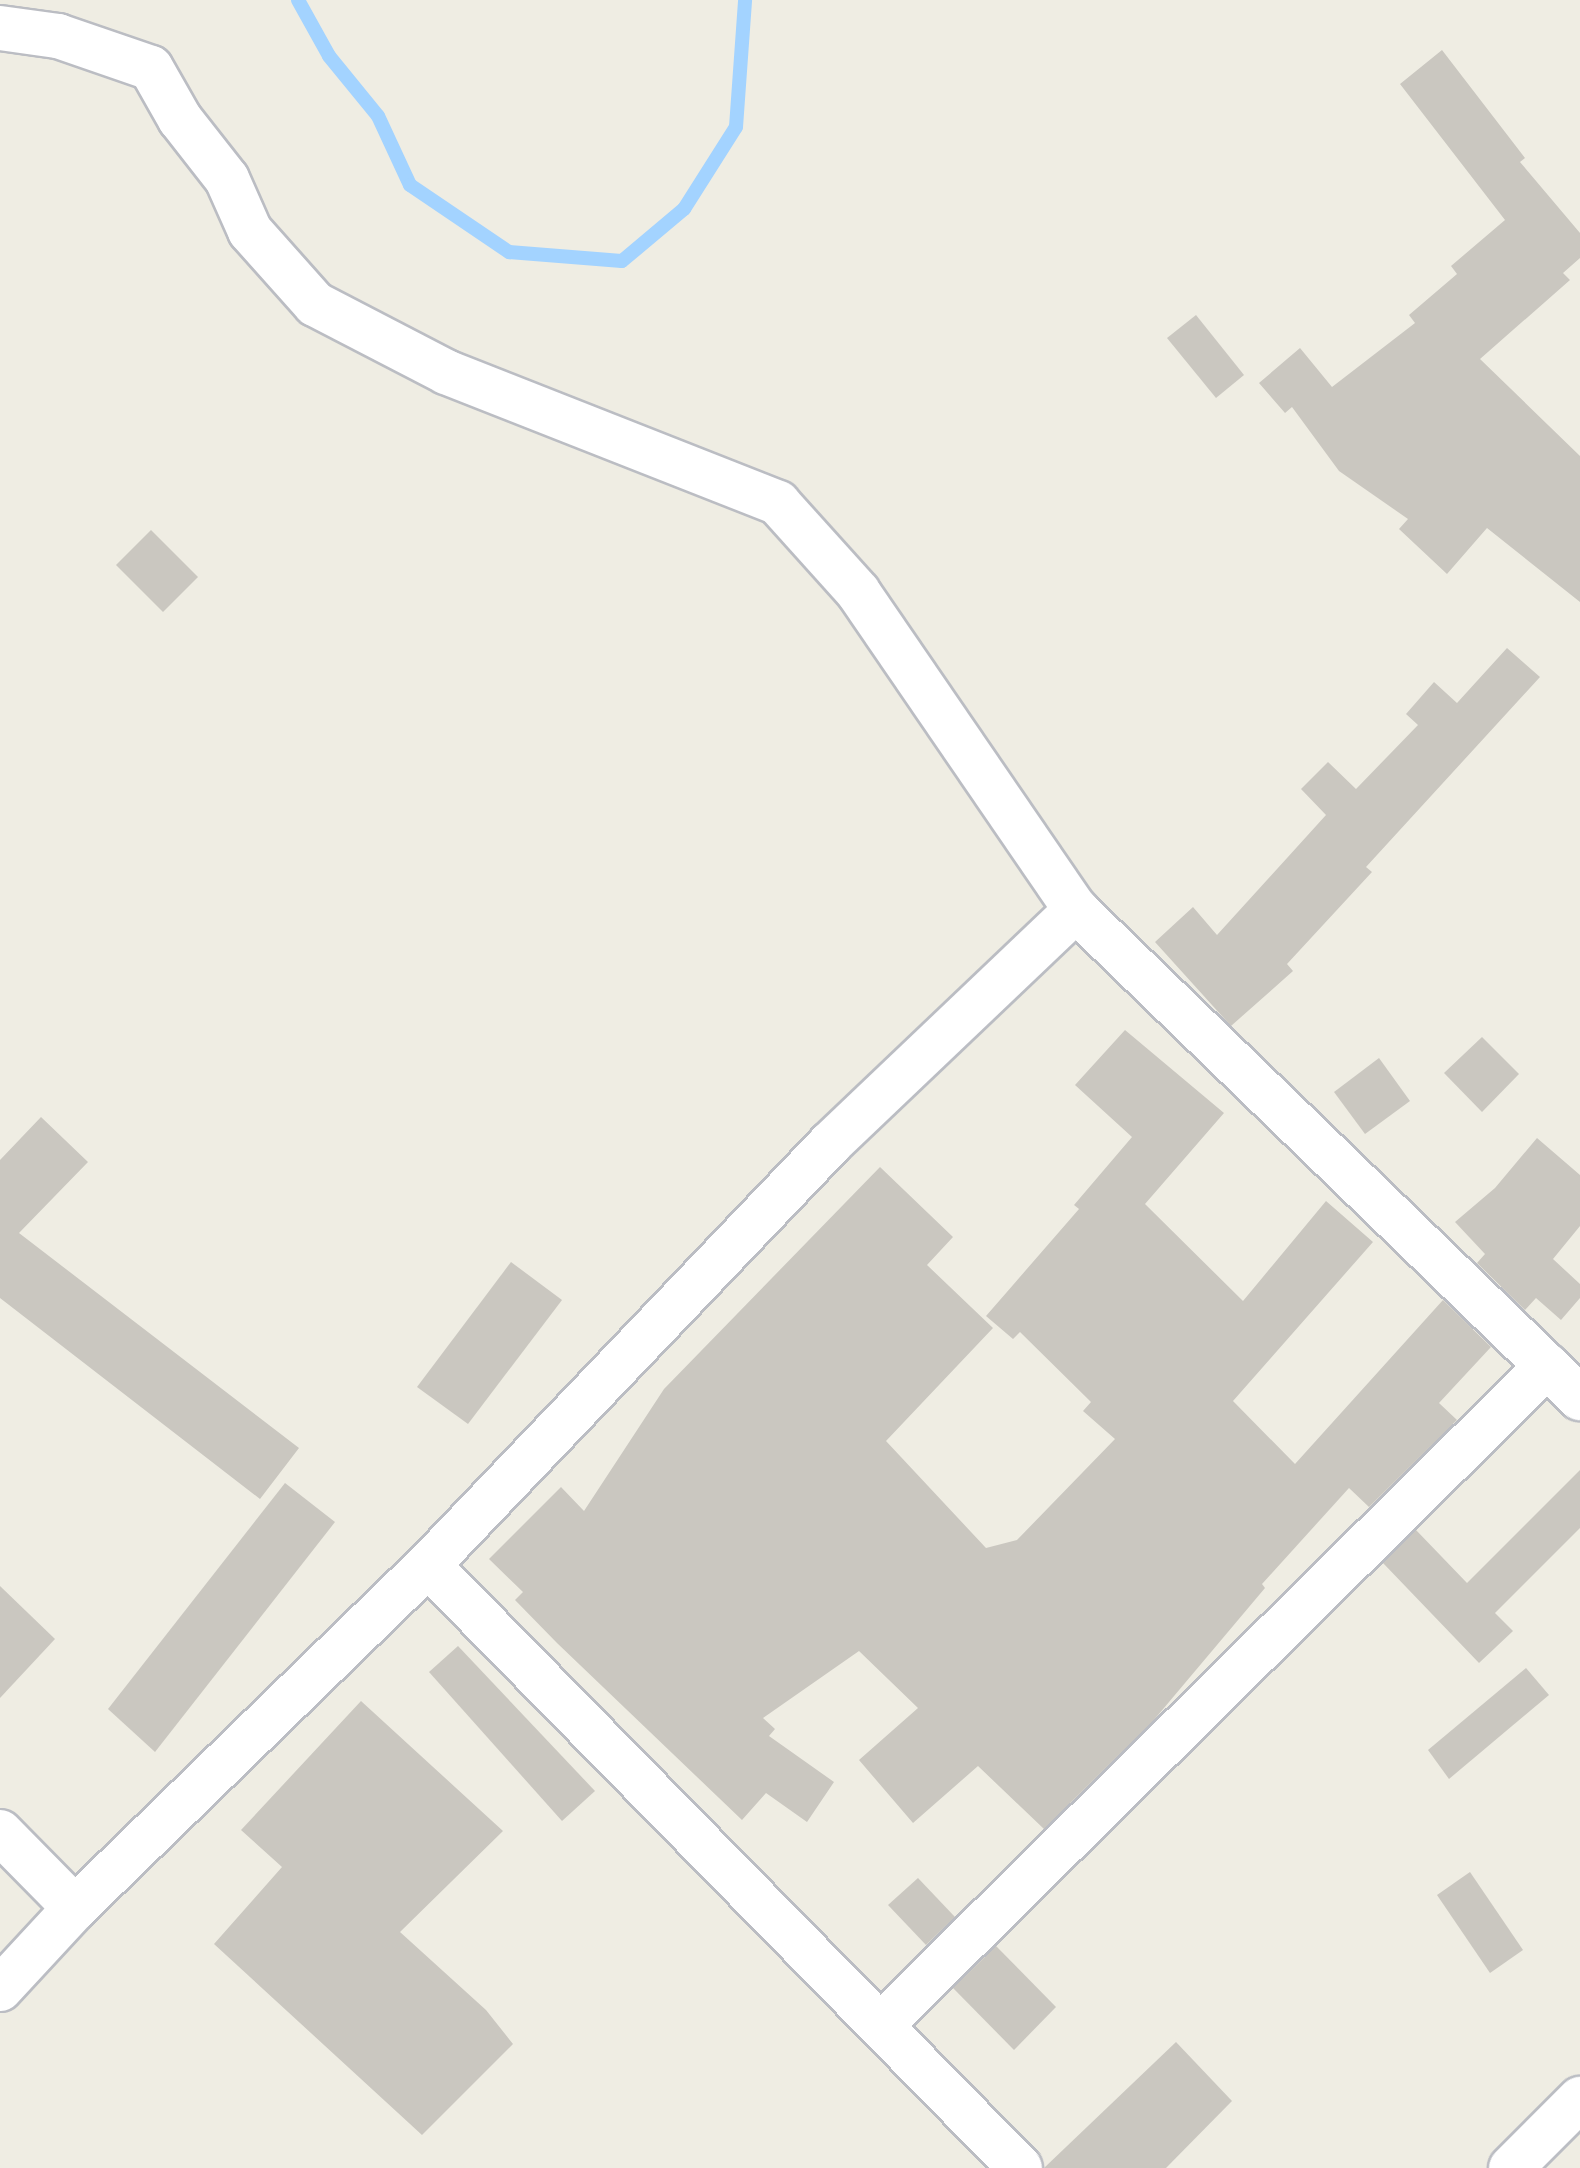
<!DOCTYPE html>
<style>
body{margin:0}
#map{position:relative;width:1580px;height:2168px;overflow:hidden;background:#efede3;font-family:Arial,sans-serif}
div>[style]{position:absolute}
.stream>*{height:14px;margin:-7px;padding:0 7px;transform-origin:7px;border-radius:7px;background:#a3d3ff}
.building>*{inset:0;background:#cac7c0}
.roads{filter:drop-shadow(2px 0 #bbbdc3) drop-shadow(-2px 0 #bbbdc3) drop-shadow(0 2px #bbbdc3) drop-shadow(0 -2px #bbbdc3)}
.minor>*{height:44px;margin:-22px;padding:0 22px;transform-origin:22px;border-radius:22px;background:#fff}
span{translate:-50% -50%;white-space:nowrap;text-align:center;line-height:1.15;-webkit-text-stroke:7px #fff;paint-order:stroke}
</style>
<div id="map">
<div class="stream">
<i style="left:298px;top:0;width:64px;rotate:61deg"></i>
<i style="left:329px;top:56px;width:77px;rotate:50.8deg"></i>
<i style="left:378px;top:116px;width:76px;rotate:65.1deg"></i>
<i style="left:410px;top:185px;width:120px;rotate:34.1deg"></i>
<i style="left:509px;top:252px;width:113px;rotate:4.6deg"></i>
<i style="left:622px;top:261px;width:81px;rotate:-40deg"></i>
<i style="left:684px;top:209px;width:97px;rotate:-57.6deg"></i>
<i style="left:736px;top:127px;width:127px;rotate:-85.9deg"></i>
</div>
<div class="building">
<i style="clip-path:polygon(1442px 50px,1525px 158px,1520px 162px,1580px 233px,1580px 258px,1563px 273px,1570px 280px,1480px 359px,1580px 456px,1580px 602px,1487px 528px,1447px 574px,1399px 529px,1408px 519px,1339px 471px,1292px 407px,1285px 413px,1259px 383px,1300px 348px,1332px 387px,1415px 323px,1409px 315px,1457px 274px,1451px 266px,1505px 220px,1400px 84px)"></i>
<i style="clip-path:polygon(1196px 315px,1244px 375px,1216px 398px,1167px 338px)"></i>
<i style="clip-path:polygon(151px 530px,198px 577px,163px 612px,116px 565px)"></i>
<i style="clip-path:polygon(1507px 648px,1540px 677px,1366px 867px,1372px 872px,1287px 964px,1293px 971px,1231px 1026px,1155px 942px,1193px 907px,1217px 935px,1326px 815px,1301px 789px,1328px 762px,1356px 789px,1418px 725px,1406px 714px,1434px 682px,1457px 703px)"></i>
<i style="clip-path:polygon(1125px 1030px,1224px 1113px,1145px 1204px,1243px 1301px,1326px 1201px,1373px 1242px,1233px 1401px,1295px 1464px,1443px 1300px,1491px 1347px,1439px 1403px,1457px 1420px,1369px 1507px,1349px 1488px,1262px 1584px,1265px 1588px,1153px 1721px,1044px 1829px,978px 1766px,913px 1823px,859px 1760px,918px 1708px,859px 1651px,763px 1718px,775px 1729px,769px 1736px,834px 1782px,807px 1822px,766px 1793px,742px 1820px,557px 1643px,515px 1600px,523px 1592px,489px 1559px,561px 1487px,584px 1511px,664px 1389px,880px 1167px,953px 1237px,927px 1265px,993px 1328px,886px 1441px,986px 1548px,1017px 1540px,1115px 1439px,1083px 1411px,1091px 1402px,1020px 1332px,1013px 1339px,986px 1316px,1079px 1209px,1074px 1205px,1132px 1137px,1075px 1085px)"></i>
<i style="clip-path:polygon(1482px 1037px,1519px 1074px,1482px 1112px,1444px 1073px)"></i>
<i style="clip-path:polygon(1379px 1058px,1410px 1101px,1365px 1134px,1334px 1092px)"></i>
<i style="clip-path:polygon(41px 1117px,88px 1162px,19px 1233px,299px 1448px,260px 1499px,0 1298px,0 1160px)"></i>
<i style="clip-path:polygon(1537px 1138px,1580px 1175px,1580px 1226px,1553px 1259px,1580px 1284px,1580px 1298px,1561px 1320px,1536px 1298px,1525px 1310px,1477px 1263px,1485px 1254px,1455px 1222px,1495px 1188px)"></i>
<i style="clip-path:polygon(511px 1262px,562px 1300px,468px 1424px,417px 1387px)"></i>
<i style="clip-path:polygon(1580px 1470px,1580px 1528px,1495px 1613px,1513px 1631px,1479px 1663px,1383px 1563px,1416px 1530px,1467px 1583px)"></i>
<i style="clip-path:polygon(285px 1483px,335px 1522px,155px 1752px,108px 1709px)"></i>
<i style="clip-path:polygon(0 1586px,55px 1639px,0 1698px)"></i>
<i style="clip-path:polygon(458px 1646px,595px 1791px,562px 1821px,429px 1672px)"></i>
<i style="clip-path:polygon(1526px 1668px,1549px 1695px,1449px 1779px,1428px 1750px)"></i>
<i style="clip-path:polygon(361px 1701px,503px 1831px,400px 1932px,486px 2010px,513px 2044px,422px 2135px,214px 1944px,282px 1867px,241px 1830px)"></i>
<i style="clip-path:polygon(1470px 1872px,1523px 1950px,1490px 1973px,1437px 1895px)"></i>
<i style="clip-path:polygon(918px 1878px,955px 1917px,926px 1945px,888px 1905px)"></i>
<i style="clip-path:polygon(996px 1946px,1056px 2007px,1014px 2050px,953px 1988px)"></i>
<i style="clip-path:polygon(1176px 2042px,1232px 2101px,1166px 2168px,1044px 2168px)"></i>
</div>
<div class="roads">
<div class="minor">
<i style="left:0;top:28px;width:59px;rotate:7.9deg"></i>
<i style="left:58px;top:36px;width:98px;rotate:19deg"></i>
<i style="left:151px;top:68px;width:59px;rotate:60.4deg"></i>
<i style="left:180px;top:119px;width:76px;rotate:51.9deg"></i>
<i style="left:227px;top:179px;width:57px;rotate:66.1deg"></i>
<i style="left:250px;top:231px;width:98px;rotate:48.3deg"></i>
<i style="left:315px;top:304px;width:148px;rotate:27.4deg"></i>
<i style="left:446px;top:372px;width:357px;rotate:21.5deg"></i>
<i style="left:778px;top:503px;width:120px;rotate:48deg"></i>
<i style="left:858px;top:592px;width:386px;rotate:55.6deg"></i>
<i style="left:1076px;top:910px;width:702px;rotate:44.08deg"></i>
<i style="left:0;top:1832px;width:107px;rotate:45.4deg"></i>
<i style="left:0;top:1989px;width:110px;rotate:-47.2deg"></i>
<i style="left:75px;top:1908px;width:492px;rotate:-44.2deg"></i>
<i style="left:881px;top:2025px;width:937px;rotate:-44.7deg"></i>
<i style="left:1020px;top:2168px;width:845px;rotate:-134.47deg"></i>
<i style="left:428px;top:1565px;width:582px;rotate:-46.32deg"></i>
<i style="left:830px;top:1144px;width:340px;rotate:-43.6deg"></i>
<i style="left:1511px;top:2168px;width:98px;rotate:-45deg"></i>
</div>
</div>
</div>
